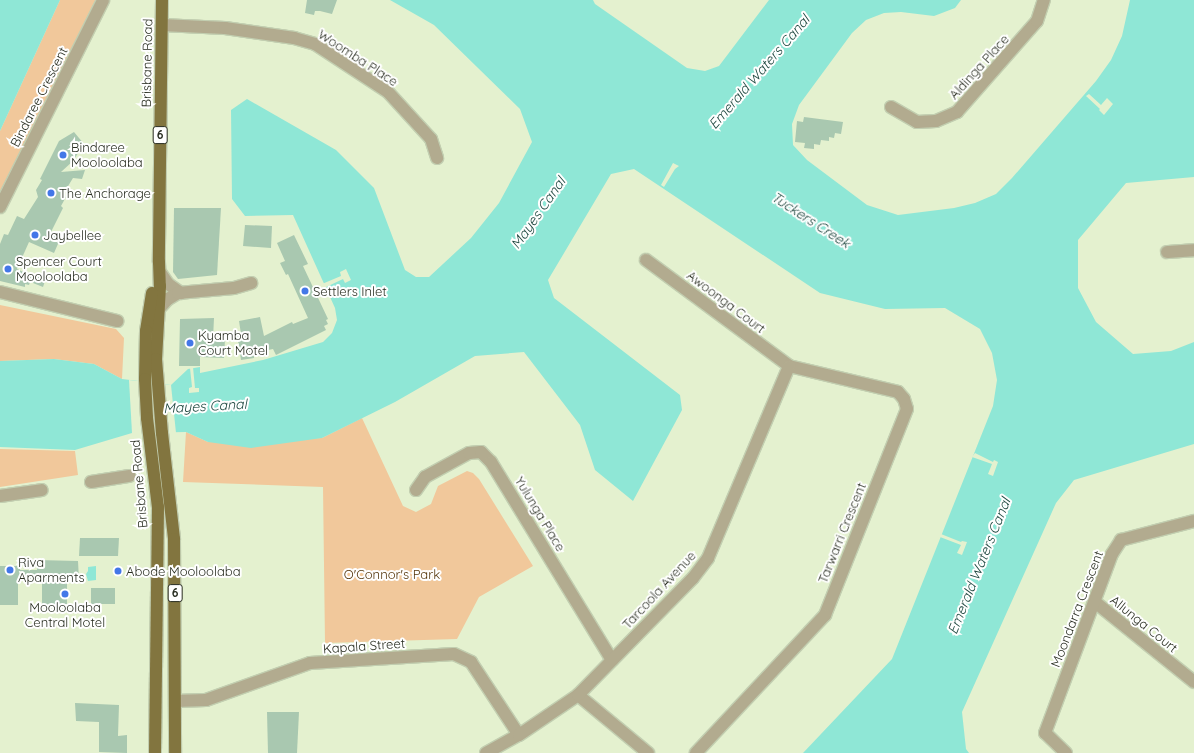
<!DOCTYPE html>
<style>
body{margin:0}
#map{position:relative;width:1194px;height:753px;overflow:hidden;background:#e4f1cf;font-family:Quicksand,sans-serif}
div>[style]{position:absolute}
.green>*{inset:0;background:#f1c89b}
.water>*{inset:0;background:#8fe7d6}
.pier>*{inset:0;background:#e4f1cf}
.building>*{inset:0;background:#a9c8b0}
.roads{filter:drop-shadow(1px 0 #c2ceb0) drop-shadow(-1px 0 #c2ceb0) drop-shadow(0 1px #c2ceb0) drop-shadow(0 -1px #c2ceb0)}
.minor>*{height:12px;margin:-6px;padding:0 6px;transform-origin:6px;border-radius:6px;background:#b2ab8f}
.major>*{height:12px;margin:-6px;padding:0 6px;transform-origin:6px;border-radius:6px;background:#82753f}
.dots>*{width:11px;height:11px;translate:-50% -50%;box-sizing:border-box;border:2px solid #fff;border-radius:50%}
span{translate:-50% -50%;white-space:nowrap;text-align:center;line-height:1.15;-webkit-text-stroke:4px #fff;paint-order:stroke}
.shield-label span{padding:1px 3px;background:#fff;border:1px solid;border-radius:3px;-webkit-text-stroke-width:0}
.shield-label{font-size:12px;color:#282d20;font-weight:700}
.street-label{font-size:13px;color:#282d20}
.poi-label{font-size:13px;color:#282d20}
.left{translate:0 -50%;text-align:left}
.park-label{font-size:13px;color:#543409}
.water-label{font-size:14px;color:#204941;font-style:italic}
</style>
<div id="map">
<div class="green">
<i style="clip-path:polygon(60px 0,97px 0,0 198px,0 131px)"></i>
<i style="clip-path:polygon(0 305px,116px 329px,124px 338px,122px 379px,94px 364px,54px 359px,0 361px)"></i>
<i style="clip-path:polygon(362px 418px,403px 506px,416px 512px,431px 504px,438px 486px,467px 471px,473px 473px,479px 479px,533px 566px,479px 597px,457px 639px,325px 643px,323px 487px,183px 482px,186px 432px,208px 442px,322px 438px)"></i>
<i style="clip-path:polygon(0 449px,75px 451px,78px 475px,0 487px)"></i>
</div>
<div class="water">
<i style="clip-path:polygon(0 0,60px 0,0 131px)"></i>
<i style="clip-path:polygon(390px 0,593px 0,595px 4px,687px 68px,705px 71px,719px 66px,769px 0,961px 0,955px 8px,934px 16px,901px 12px,884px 13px,866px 20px,852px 33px,799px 105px,792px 124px,793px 145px,807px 160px,867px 205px,898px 215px,954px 208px,975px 203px,996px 194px,1012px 178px,1096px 81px,1111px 60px,1122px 36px,1130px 0,1194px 0,1194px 177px,1126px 183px,1078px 240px,1078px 288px,1096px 322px,1133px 354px,1171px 351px,1194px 342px,1194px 444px,1074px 480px,1056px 503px,962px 712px,966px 749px,969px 753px,803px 753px,892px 659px,993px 406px,997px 380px,992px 353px,980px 329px,945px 308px,885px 309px,820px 293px,634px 169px,611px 174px,548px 280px,554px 298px,680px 395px,682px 410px,633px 501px,595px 470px,580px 425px,524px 352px,475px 356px,395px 402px,322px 438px,251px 448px,208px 442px,186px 432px,132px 433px,75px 450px,0 447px,0 361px,54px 359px,94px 364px,122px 379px,171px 385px,188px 369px,200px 367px,200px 373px,263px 360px,323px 342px,332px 333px,337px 320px,335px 308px,293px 215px,245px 216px,232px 199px,231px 110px,247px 99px,336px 150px,374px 188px,405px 270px,416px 277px,429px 277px,471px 238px,499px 203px,532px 142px,520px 109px,434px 25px)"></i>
<i style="clip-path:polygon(96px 566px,96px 580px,88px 581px,86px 574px,88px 571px,88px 567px)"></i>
</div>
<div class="pier">
<i style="clip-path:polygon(1089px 94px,1101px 105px,1107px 98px,1113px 104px,1104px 115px,1099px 110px,1100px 109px,1086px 96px)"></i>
<i style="clip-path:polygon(673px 163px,679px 166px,675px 169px,664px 187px,661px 185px)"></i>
<i style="clip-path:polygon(346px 269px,351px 280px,345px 283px,343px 279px,324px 288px,322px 284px,341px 276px,340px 272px)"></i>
<i style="clip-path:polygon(193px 367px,195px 388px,199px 388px,199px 392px,189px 393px,189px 388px,192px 387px,190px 368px)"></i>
<i style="clip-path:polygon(129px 380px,171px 385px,176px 433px,132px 433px)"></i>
<i style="clip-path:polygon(975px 453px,993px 462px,994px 460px,998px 462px,993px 476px,988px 474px,992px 464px,972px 457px)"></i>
<i style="clip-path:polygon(941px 534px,961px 542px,962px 541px,967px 542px,962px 555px,957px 553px,961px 545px,940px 537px)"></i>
</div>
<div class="building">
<i style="clip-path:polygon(307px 0,337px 0,332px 14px,320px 11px,315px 11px,314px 15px,305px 13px)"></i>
<i style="clip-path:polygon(804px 117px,843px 122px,841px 134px,835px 133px,834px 138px,829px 137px,829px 141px,821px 140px,820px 145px,814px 144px,814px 149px,804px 148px,805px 143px,795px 142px,797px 121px,803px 122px)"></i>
<i style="clip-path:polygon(74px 132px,84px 144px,73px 161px,61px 172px,85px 170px,82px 179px,73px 178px,62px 196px,66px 197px,61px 206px,63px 208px,51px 232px,61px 237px,54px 253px,29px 242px,17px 269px,32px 276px,29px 285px,25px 284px,25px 287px,0 281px,0 244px,4px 234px,8px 235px,17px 216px,24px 219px,38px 197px,36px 190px,42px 180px,40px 179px,59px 141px)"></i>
<i style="clip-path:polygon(174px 208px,221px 208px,217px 275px,178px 279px,173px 272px)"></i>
<i style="clip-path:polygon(245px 225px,272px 226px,271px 248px,243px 246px)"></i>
<i style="clip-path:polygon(294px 235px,308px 264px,303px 266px,328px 319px,326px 320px,328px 324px,324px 326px,326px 330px,276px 355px,273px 349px,254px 353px,254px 358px,241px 360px,237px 335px,241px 334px,239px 321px,260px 317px,264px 336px,292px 322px,293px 324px,308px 318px,288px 274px,286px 275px,280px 263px,285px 261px,277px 243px)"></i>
<i style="clip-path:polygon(37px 274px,46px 278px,43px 287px,33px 283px)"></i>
<i style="clip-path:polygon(214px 318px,213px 339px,225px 339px,224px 358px,200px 357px,200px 366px,179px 366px,180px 319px)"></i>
<i style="clip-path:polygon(80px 538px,119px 538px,118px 556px,79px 556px)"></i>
<i style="clip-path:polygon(37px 560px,78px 561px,79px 580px,67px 579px,67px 604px,42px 605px,42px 579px,18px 579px,18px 605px,0 605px,0 566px,20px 566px,20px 570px,37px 570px)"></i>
<i style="clip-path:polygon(91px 588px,115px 588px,115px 604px,91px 604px)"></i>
<i style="clip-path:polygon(75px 703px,119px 705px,118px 736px,127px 735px,127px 753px,99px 752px,99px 722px,76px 721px)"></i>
<i style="clip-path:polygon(267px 712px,299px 712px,297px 753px,268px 753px)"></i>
</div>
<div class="roads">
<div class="minor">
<i style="left:162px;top:25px;width:63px;rotate:2.7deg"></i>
<i style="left:225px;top:28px;width:70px;rotate:8.2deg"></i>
<i style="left:294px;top:38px;width:22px;rotate:16deg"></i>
<i style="left:315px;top:44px;width:87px;rotate:33.3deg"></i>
<i style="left:388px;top:92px;width:64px;rotate:47.5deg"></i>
<i style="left:431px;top:139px;width:20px;rotate:72deg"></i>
<i style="left:891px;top:107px;width:30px;rotate:30deg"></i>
<i style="left:917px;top:122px;width:19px;rotate:-3deg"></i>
<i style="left:936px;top:121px;width:23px;rotate:-23deg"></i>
<i style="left:957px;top:112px;width:121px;rotate:-48.7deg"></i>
<i style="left:1037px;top:21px;width:22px;rotate:-72deg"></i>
<i style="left:0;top:207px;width:231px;rotate:-63.5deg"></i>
<i style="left:1167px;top:252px;width:27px;rotate:-4deg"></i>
<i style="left:646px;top:260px;width:178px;rotate:36.5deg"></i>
<i style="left:789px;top:366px;width:112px;rotate:13.4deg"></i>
<i style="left:898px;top:392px;width:9px;rotate:49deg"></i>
<i style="left:904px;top:399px;width:10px;rotate:73deg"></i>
<i style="left:907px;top:409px;width:222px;rotate:111.7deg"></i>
<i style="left:825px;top:615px;width:189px;rotate:133.1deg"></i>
<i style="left:160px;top:272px;width:14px;rotate:56deg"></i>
<i style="left:168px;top:284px;width:16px;rotate:35deg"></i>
<i style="left:0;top:292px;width:121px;rotate:13.9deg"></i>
<i style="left:158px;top:310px;width:15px;rotate:-48deg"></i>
<i style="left:168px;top:299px;width:12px;rotate:-31deg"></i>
<i style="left:178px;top:293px;width:56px;rotate:-5.1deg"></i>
<i style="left:234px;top:288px;width:18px;rotate:-16deg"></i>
<i style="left:91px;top:482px;width:39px;rotate:-9deg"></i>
<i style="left:416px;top:490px;width:16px;rotate:-55deg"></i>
<i style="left:425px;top:477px;width:50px;rotate:-28.6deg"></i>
<i style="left:469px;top:453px;width:12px;rotate:-5deg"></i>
<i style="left:481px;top:452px;width:14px;rotate:45deg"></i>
<i style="left:491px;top:462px;width:232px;rotate:58.6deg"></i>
<i style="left:0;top:496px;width:42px;rotate:-8.1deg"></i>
<i style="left:1095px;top:602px;width:127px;rotate:38.9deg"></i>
<i style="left:578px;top:695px;width:91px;rotate:39.6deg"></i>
<i style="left:175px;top:701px;width:31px;rotate:-2deg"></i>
<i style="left:206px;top:700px;width:110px;rotate:-19.6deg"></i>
<i style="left:310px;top:663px;width:144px;rotate:-3.6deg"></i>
<i style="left:454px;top:654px;width:19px;rotate:25deg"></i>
<i style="left:471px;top:662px;width:87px;rotate:56.7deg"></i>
<i style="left:486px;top:753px;width:38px;rotate:-29deg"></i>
<i style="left:519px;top:735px;width:71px;rotate:-34.1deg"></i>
<i style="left:578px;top:695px;width:164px;rotate:-45.5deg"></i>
<i style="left:693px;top:578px;width:25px;rotate:-53deg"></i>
<i style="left:708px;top:558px;width:208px;rotate:-67.1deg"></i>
<i style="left:1066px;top:753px;width:29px;rotate:-136deg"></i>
<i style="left:1045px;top:733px;width:191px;rotate:-69.5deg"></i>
<i style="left:1112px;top:554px;width:17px;rotate:-57deg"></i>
<i style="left:1121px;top:540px;width:75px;rotate:-14.6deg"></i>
</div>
<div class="major">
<i style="left:162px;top:0;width:262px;rotate:90.7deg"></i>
<i style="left:159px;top:262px;width:24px;rotate:88deg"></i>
<i style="left:160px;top:286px;width:73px;rotate:93.1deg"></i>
<i style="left:156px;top:359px;width:74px;rotate:85.4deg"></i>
<i style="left:162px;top:433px;width:107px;rotate:83.5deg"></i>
<i style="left:174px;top:539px;width:214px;rotate:89.7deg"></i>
<i style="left:152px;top:293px;width:38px;rotate:99deg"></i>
<i style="left:146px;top:331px;width:48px;rotate:91.2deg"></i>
<i style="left:145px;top:379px;width:39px;rotate:87deg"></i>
<i style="left:147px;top:418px;width:90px;rotate:83deg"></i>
<i style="left:158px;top:507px;width:246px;rotate:90.7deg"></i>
</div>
</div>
<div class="dots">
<i style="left:63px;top:155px;background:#4377e8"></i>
<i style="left:51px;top:193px;background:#4377e8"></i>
<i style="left:35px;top:235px;background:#4377e8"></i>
<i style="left:8px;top:269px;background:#4377e8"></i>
<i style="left:305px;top:291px;background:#4377e8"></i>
<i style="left:190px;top:343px;background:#4377e8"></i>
<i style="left:10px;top:570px;background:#4377e8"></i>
<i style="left:118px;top:571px;background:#4377e8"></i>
<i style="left:65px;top:594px;background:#4377e8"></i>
</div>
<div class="shield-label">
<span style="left:160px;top:135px">6</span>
<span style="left:175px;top:593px">6</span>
</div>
<div class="street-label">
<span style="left:358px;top:58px;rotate:33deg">Woomba Place</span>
<span style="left:147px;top:63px;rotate:-89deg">Brisbane Road</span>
<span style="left:979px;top:67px;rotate:-48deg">Aldinga Place</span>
<span style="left:39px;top:97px;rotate:-63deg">Bindaree Crescent</span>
<span style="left:726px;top:302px;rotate:37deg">Awoonga Court</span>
<span style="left:139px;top:484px;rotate:-95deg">Brisbane Road</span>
<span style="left:540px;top:514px;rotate:59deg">Yulunga Place</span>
<span style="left:842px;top:533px;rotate:-68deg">Tarwarri Crescent</span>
<span style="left:659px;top:590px;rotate:-47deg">Tarcoola Avenue</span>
<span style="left:1077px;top:609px;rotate:-69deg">Moondarra Crescent</span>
<span style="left:1144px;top:624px;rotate:39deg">Allunga Court</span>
<span style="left:364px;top:646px;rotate:-4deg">Kapala Street</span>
</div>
<div class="poi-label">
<span class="left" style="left:71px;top:155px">Bindaree<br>Mooloolaba</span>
<span class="left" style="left:59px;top:193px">The Anchorage</span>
<span class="left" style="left:43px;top:235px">Jaybellee</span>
<span class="left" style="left:16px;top:269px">Spencer Court<br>Mooloolaba</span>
<span class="left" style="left:313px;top:291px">Settlers Inlet</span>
<span class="left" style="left:198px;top:343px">Kyamba<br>Court Motel</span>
<span class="left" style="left:18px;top:570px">Riva<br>Aparments</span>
<span class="left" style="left:126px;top:571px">Abode Mooloolaba</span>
<span style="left:65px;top:615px">Mooloolaba<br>Central Motel</span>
</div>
<div class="park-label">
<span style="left:392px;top:574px">O'Connor's Park</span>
</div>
<div class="water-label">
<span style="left:759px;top:72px;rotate:-49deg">Emerald Waters Canal</span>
<span style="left:538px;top:213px;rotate:-55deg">Mayes Canal</span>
<span style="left:811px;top:220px;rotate:33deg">Tuckers Creek</span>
<span style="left:205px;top:406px;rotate:-3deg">Mayes Canal</span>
<span style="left:979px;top:566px;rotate:-68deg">Emerald Waters Canal</span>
</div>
</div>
